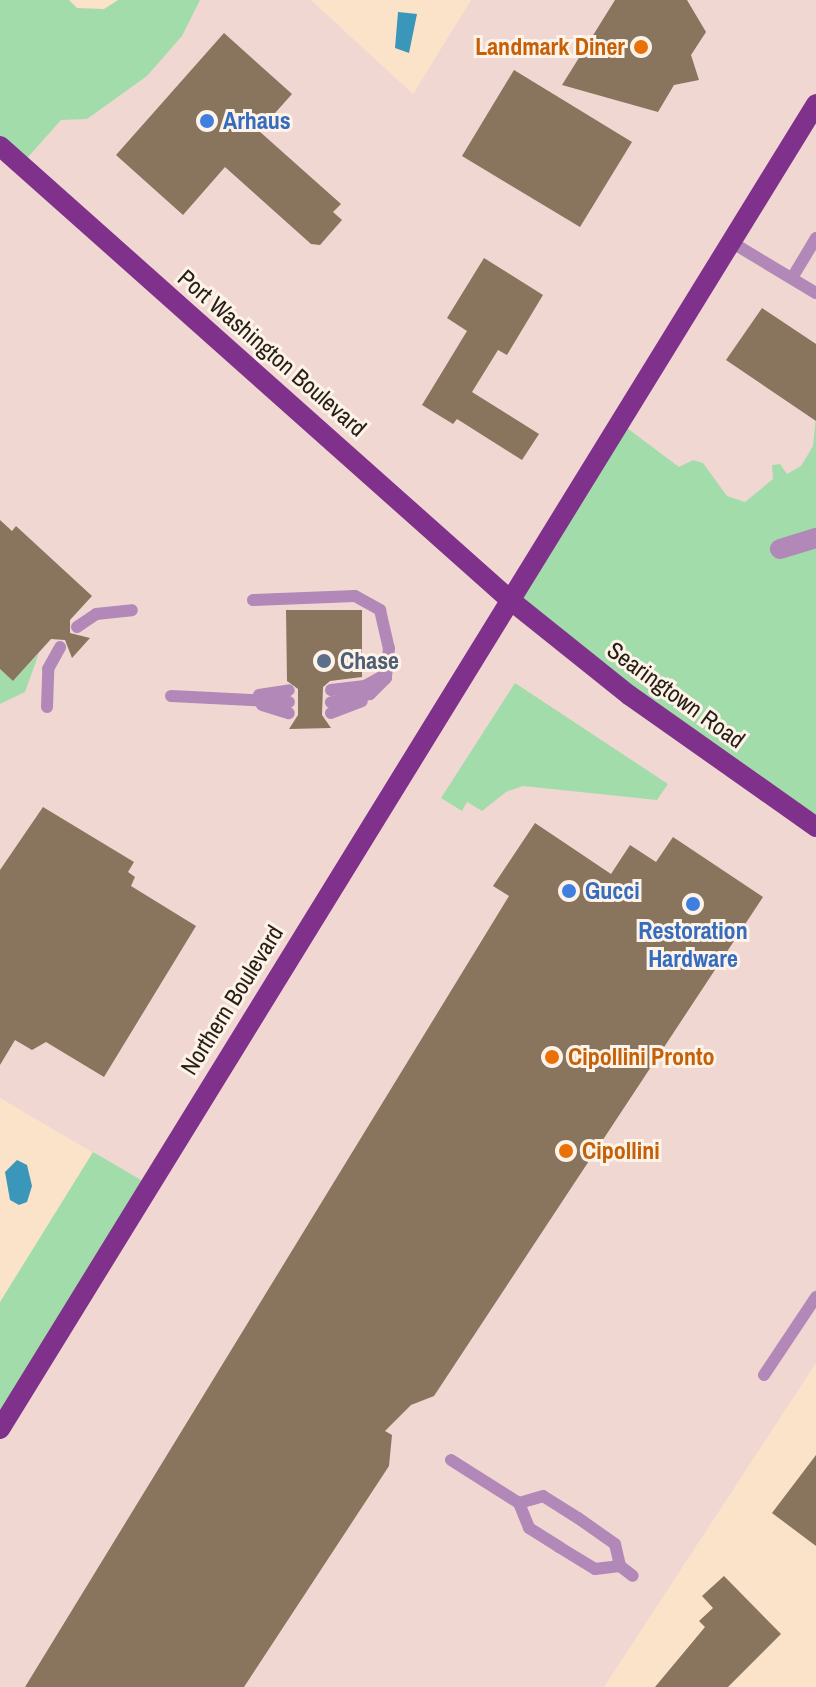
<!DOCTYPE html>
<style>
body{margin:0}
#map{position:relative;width:816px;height:1687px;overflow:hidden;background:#fbe3ca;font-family:"Archivo Narrow",sans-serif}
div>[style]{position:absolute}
.commercial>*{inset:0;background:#f1d7d2}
.green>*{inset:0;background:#a3dcab}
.water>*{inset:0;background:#3a97b9}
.building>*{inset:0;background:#89745d}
.lane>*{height:12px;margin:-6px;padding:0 6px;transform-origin:6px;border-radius:6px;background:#b188b7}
.street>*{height:20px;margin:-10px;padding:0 10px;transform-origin:10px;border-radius:10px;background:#b188b7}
.primary>*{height:20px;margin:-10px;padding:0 10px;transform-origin:10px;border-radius:10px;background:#7f318b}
.dots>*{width:22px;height:22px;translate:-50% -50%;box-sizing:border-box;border:4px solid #fdf3e9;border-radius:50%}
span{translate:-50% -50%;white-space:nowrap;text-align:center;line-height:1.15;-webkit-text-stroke:6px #fdf3e9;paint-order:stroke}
.food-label{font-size:24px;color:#c56008;font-weight:700}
.right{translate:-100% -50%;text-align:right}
.left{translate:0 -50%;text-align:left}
.shop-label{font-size:24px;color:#366cbe;font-weight:700}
.street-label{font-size:24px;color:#271e15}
.service-label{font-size:24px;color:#4e5e75;font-weight:700}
</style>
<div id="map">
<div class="commercial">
<i style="clip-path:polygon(170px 0,311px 0,413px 94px,471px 0,816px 0,816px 442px,762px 531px,816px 827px,816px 1363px,604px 1687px,0 1687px,0 1429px,148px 1185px,0 1098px,0 146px,21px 164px)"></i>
</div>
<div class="green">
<i style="clip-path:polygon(0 0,69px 0,77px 8px,104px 9px,118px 0,200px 0,182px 36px,147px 76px,87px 119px,61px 120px,21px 165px,0 146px)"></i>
<i style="clip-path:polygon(816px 416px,816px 827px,509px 599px,619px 422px,679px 467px,693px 460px,703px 463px,727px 496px,745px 502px,773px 479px,772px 465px,780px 464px,787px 474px,801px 466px,813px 446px)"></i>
<i style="clip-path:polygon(39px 653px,25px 692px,0 704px,0 669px,13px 681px)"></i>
<i style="clip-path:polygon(515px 683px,668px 784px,657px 800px,523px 786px,506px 792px,482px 811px,467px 802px,462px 811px,441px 798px)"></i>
<i style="clip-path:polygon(93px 1152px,148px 1184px,0 1428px,0 1302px)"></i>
</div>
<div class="water">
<i style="clip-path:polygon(398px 12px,417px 14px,409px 53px,395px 48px)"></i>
<i style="clip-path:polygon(17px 1160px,27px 1165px,32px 1186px,27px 1202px,19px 1205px,10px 1200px,5px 1172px)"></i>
</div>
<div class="building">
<i style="clip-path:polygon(615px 0,687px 0,706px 32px,691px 55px,699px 80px,674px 85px,658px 112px,562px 85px)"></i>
<i style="clip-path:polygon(224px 33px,292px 94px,259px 131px,341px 204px,333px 212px,342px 220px,320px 245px,311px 244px,225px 167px,183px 215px,116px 155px)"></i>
<i style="clip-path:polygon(514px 70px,632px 142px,580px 227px,462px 156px)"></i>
<i style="clip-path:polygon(484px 258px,543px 295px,507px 355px,498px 350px,472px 392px,539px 434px,522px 460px,457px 419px,453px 424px,422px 405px,467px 331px,447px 318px)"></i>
<i style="clip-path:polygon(762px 308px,816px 344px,816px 421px,726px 360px)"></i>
<i style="clip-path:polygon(0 520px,12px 531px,16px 526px,92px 596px,70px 620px,70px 633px,90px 638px,72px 658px,65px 640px,51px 639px,13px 681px,0 669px)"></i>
<i style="clip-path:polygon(286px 610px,362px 610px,362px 677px,330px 681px,323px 687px,322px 715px,331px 728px,289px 729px,298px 715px,298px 689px,287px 681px)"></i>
<i style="clip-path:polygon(43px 807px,134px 862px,128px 872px,135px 877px,131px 886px,196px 926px,104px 1077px,46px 1042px,32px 1050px,15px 1040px,0 1065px,0 870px)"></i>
<i style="clip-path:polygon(535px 823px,611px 874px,630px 845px,656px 862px,673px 837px,763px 897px,434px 1396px,411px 1405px,385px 1431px,392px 1435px,389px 1466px,244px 1687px,25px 1687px,509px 896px,493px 886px)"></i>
<i style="clip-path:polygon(816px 1455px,816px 1546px,772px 1513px)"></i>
<i style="clip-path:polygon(724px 1576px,781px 1634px,728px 1687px,655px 1687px,705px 1627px,699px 1621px,713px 1608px,702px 1596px)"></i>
</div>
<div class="lane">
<i style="left:731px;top:242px;width:99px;rotate:31deg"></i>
<i style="left:792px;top:278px;width:47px;rotate:-59deg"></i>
<i style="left:253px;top:600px;width:102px;rotate:-2.2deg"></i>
<i style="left:355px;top:596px;width:29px;rotate:29deg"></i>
<i style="left:380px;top:610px;width:39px;rotate:77deg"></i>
<i style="left:389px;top:648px;width:30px;rotate:96deg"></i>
<i style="left:386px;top:678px;width:23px;rotate:135deg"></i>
<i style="left:370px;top:694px;width:40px;rotate:168deg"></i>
<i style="left:77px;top:627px;width:23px;rotate:-34deg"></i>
<i style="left:96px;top:614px;width:36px;rotate:-6deg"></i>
<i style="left:331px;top:690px;width:34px;rotate:-7deg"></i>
<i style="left:365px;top:686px;width:18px;rotate:-29deg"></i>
<i style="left:259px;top:695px;width:30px;rotate:-9deg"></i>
<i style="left:171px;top:696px;width:118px;rotate:2.9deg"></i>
<i style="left:262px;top:705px;width:28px;rotate:17deg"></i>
<i style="left:47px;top:707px;width:38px;rotate:-88deg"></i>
<i style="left:48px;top:669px;width:25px;rotate:-61deg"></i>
<i style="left:331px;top:713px;width:33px;rotate:-21deg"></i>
<i style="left:764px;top:1375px;width:94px;rotate:-56.3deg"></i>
<i style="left:451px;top:1460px;width:80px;rotate:32.3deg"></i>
<i style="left:519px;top:1503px;width:27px;rotate:68deg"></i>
<i style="left:529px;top:1528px;width:36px;rotate:32deg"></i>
<i style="left:559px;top:1547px;width:42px;rotate:31.4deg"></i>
<i style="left:595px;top:1569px;width:25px;rotate:-7deg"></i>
<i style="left:519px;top:1503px;width:25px;rotate:-16deg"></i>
<i style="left:543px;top:1496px;width:41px;rotate:32.2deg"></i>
<i style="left:578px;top:1518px;width:45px;rotate:35.1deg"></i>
<i style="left:615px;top:1544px;width:23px;rotate:77deg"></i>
<i style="left:620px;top:1566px;width:16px;rotate:38deg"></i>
</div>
<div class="street">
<i style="left:780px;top:549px;width:38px;rotate:-17deg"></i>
</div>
<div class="primary">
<i style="left:0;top:146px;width:681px;rotate:41.67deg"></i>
<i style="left:509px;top:599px;width:154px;rotate:38.7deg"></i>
<i style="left:629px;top:695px;width:229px;rotate:35.2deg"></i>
<i style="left:0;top:1429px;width:1556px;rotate:-58.37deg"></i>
</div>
<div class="dots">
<i style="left:641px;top:47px;background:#e8710a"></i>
<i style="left:207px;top:121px;background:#3f7fe0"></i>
<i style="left:324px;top:661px;background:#5c6f8a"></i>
<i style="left:569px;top:891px;background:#3f7fe0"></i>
<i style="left:693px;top:904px;background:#3f7fe0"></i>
<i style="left:552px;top:1057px;background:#e8710a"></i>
<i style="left:566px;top:1151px;background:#e8710a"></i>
</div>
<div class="food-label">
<span class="right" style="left:625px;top:47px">Landmark Diner</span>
<span class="left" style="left:568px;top:1057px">Cipollini Pronto</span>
<span class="left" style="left:582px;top:1151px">Cipollini</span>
</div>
<div class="shop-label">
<span class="left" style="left:223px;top:121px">Arhaus</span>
<span class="left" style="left:585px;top:891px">Gucci</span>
<span style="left:693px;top:945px">Restoration<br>Hardware</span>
</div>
<div class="street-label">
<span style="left:272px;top:353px;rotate:41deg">Port Washington Boulevard</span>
<span style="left:676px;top:695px;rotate:36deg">Searingtown Road</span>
<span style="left:232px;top:1000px;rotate:-58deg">Northern Boulevard</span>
</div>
<div class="service-label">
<span class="left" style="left:340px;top:661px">Chase</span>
</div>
</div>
